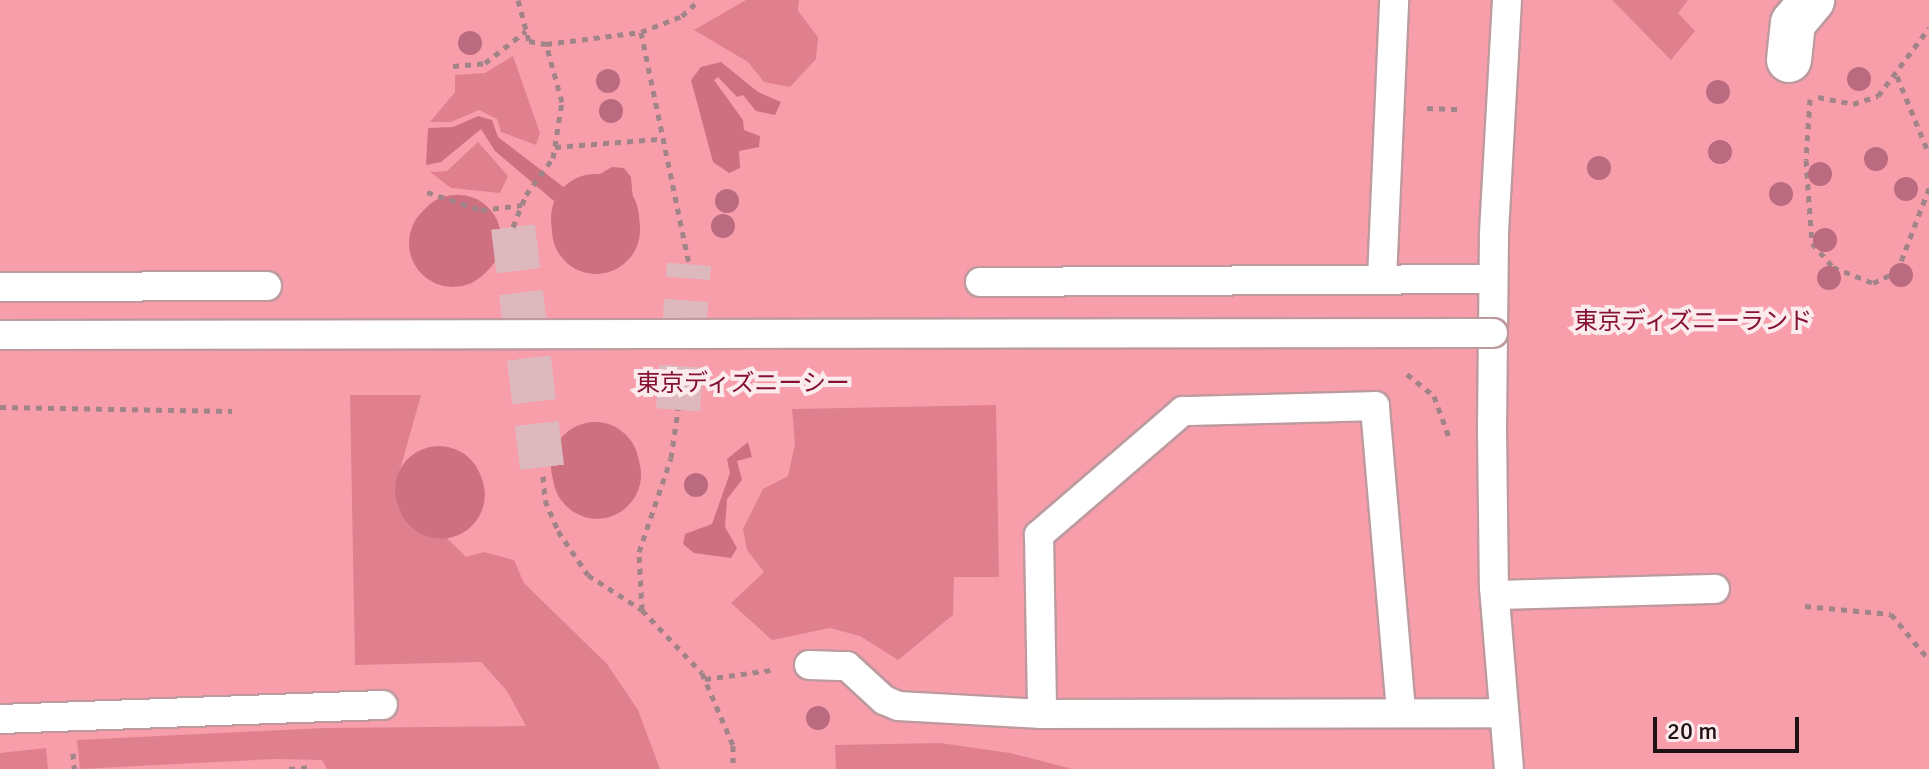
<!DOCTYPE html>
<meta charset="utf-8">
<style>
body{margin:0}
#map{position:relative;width:1929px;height:769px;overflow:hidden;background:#fed7dc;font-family:Signika,"Noto Sans JP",sans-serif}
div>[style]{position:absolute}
.green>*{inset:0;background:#f89eab}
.forest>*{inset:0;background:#e0808f}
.water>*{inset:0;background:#ce707f}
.river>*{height:88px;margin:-44px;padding:0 44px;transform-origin:44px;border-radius:44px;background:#ce707f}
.street-tunnel>*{height:44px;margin-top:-22px;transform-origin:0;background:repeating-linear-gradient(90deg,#ddb9be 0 44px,transparent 0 66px)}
.path>*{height:5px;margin-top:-2.5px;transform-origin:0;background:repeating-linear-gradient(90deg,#a08488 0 6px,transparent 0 12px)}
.roads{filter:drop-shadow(2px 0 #be9a9e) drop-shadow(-2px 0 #be9a9e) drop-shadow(0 2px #be9a9e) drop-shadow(0 -2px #be9a9e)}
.lane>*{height:28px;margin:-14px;padding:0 14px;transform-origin:14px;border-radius:14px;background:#fff}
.street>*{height:44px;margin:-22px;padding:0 22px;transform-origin:22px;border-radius:22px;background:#fff}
.bridges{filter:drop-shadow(2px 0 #be9a9e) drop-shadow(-2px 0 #be9a9e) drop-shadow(0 2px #be9a9e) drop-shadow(0 -2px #be9a9e)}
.lane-bridge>*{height:28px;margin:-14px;padding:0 14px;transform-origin:14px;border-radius:14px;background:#fff}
.trees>*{width:24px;height:24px;margin:-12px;border-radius:50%;background:#bb6b80}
span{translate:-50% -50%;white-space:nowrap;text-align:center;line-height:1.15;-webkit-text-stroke:8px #fbebed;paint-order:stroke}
.park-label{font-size:24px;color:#851235}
.scale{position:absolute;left:1653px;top:717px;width:146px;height:36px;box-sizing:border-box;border:4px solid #1f1214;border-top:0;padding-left:10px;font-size:24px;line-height:28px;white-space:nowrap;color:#1f1214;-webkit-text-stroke:6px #fbebed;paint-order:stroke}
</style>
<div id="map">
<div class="green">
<i style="clip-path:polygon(0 0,1929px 0,1929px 769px,0 769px)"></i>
</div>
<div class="forest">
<i style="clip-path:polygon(746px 0,799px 0,798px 11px,818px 37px,816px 59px,790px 87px,764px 82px,748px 62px,694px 30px)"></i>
<i style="clip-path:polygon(1612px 0,1688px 0,1678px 13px,1695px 31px,1671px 60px)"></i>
<i style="clip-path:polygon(513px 56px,540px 133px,536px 145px,501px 132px,497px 119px,479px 110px,451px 122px,430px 122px,455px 92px,455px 75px,485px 73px)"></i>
<i style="clip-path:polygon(478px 142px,508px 176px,500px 193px,451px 188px,430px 172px,447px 171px)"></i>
<i style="clip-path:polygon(350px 395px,421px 395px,400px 470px,406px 497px,466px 557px,484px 552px,514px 560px,524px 583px,607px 664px,638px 710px,660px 769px,327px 769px,322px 760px,274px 759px,80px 769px,77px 740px,324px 728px,526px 726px,507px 691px,481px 662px,355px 665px)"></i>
<i style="clip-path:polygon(996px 405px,999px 577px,954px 577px,953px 615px,898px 660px,860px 636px,830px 628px,772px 640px,731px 603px,764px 572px,747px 550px,743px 529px,763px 489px,788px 476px,795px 444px,792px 409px)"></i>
<i style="clip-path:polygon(940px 743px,1010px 753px,1073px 769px,836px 769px,835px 745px)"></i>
<i style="clip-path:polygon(46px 748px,48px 769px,0 769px,0 753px)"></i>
</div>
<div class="water">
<i style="clip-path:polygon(721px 62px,758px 92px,781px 102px,775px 115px,756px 111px,743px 95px,737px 97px,718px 77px,714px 80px,743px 120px,744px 130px,760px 136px,759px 147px,739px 151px,740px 168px,729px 173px,713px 162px,691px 80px,701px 67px)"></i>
<i style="clip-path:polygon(478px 116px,492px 120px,498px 137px,570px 192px,612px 167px,624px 168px,631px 177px,634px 211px,595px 218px,567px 212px,495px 151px,481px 129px,441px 162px,426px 165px,428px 128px,453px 127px)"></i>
<i style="clip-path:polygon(748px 442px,752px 457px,737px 461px,742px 480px,727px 499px,725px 527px,737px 548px,731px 558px,694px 553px,683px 544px,685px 534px,712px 524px,730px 473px,727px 459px)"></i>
</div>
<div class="river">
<i style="left:595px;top:218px;width:12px;rotate:85deg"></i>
<i style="left:453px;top:243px;width:6px;rotate:-45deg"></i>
<i style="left:595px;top:466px;width:9px;rotate:77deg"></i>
<i style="left:439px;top:490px;width:5px;rotate:68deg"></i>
</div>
<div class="street-tunnel">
<i style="left:513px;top:227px;width:251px;rotate:83.1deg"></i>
<i style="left:678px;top:410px;width:146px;rotate:-85.7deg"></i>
</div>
<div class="path">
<i style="left:518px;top:0;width:42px;rotate:75deg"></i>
<i style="left:529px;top:41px;width:17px;rotate:10deg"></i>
<i style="left:546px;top:44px;width:96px;rotate:-7.2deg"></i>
<i style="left:641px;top:32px;width:44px;rotate:-21.3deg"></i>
<i style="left:682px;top:16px;width:23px;rotate:-43deg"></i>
<i style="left:641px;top:32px;width:237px;rotate:78.3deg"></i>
<i style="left:453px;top:66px;width:32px;rotate:-5deg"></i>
<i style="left:485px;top:63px;width:52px;rotate:-38deg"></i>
<i style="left:1897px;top:76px;width:84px;rotate:67.7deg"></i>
<i style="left:1818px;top:97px;width:36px;rotate:11deg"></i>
<i style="left:1853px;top:104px;width:26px;rotate:-18deg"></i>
<i style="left:1878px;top:96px;width:85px;rotate:-53.1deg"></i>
<i style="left:1810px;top:99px;width:61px;rotate:93.8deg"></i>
<i style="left:1806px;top:160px;width:83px;rotate:85.9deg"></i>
<i style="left:1812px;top:243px;width:32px;rotate:49deg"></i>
<i style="left:1833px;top:267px;width:43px;rotate:21.8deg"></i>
<i style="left:1873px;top:283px;width:26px;rotate:-25deg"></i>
<i style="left:1897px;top:272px;width:90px;rotate:-69.1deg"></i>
<i style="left:1427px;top:108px;width:34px;rotate:2deg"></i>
<i style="left:555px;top:147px;width:104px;rotate:-4.4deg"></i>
<i style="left:427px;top:192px;width:57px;rotate:18.4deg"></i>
<i style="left:481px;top:210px;width:41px;rotate:-7deg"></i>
<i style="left:513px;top:227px;width:35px;rotate:-68deg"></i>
<i style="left:526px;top:195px;width:46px;rotate:-53.9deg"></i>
<i style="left:553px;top:158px;width:57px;rotate:-80.9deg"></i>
<i style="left:562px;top:102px;width:60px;rotate:-105.4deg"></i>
<i style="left:1407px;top:374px;width:35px;rotate:39deg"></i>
<i style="left:1434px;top:396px;width:47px;rotate:70deg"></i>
<i style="left:0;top:407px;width:232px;rotate:1deg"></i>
<i style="left:543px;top:476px;width:24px;rotate:85deg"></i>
<i style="left:545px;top:500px;width:34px;rotate:67deg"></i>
<i style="left:558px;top:531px;width:53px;rotate:55.7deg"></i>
<i style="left:588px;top:575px;width:64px;rotate:32.9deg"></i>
<i style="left:642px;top:610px;width:58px;rotate:-93deg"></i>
<i style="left:639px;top:552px;width:99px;rotate:-71.2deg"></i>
<i style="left:671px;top:458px;width:49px;rotate:-81.7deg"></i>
<i style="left:1805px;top:606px;width:86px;rotate:5.3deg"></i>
<i style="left:1891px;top:614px;width:60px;rotate:50.4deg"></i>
<i style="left:642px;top:610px;width:87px;rotate:46.4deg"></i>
<i style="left:702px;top:673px;width:78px;rotate:66.7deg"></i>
<i style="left:733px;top:745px;width:24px;rotate:90deg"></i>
<i style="left:705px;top:679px;width:68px;rotate:-7.7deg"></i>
<i style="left:73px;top:753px;width:16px;rotate:86deg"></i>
<i style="left:289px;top:769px;width:24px;rotate:-5deg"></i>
</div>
<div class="roads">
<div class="lane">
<i style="left:1507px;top:0;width:236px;rotate:93.2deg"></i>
<i style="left:1494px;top:236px;width:194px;rotate:90.6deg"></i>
<i style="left:1492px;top:430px;width:157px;rotate:89.3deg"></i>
<i style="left:1494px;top:587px;width:183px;rotate:85.3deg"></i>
<i style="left:1382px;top:279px;width:279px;rotate:-87.5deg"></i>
<i style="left:980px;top:282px;width:513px;rotate:-0.34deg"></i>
<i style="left:0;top:287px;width:267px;rotate:-0.2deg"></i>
<i style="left:1495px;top:595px;width:220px;rotate:-1.6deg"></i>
<i style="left:809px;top:665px;width:38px;rotate:2deg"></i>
<i style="left:847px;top:666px;width:50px;rotate:42.6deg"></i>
<i style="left:884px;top:700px;width:15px;rotate:23deg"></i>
<i style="left:898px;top:706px;width:144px;rotate:3.2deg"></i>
<i style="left:1401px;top:711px;width:306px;rotate:-94.9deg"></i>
<i style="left:1375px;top:406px;width:192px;rotate:178.5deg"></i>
<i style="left:1183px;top:411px;width:190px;rotate:139.3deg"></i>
<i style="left:1039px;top:535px;width:179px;rotate:89deg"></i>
<i style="left:1042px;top:714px;width:461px;rotate:-0.1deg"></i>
<i style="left:0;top:719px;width:383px;rotate:-2.1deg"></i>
</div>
<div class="street">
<i style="left:1789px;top:60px;width:37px;rotate:-84deg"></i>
<i style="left:1793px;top:23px;width:30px;rotate:-50deg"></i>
</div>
</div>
<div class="bridges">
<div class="lane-bridge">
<i style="left:0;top:335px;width:1493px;rotate:-0.08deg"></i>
</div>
</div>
<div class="trees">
<i style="left:470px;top:43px"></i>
<i style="left:1859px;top:79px"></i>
<i style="left:608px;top:81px"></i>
<i style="left:1718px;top:92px"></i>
<i style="left:611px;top:111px"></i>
<i style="left:1720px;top:152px"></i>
<i style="left:1876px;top:159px"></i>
<i style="left:1599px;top:168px"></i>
<i style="left:1820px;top:174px"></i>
<i style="left:1906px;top:189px"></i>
<i style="left:1781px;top:194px"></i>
<i style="left:727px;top:201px"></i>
<i style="left:723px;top:226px"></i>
<i style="left:1825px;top:240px"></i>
<i style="left:1901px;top:275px"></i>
<i style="left:1829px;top:278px"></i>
<i style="left:696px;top:485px"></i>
<i style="left:818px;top:718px"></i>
</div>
<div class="park-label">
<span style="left:1693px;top:322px">東京ディズニーランド</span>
<span style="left:743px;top:384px">東京ディズニーシー</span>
</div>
<div class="scale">20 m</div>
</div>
